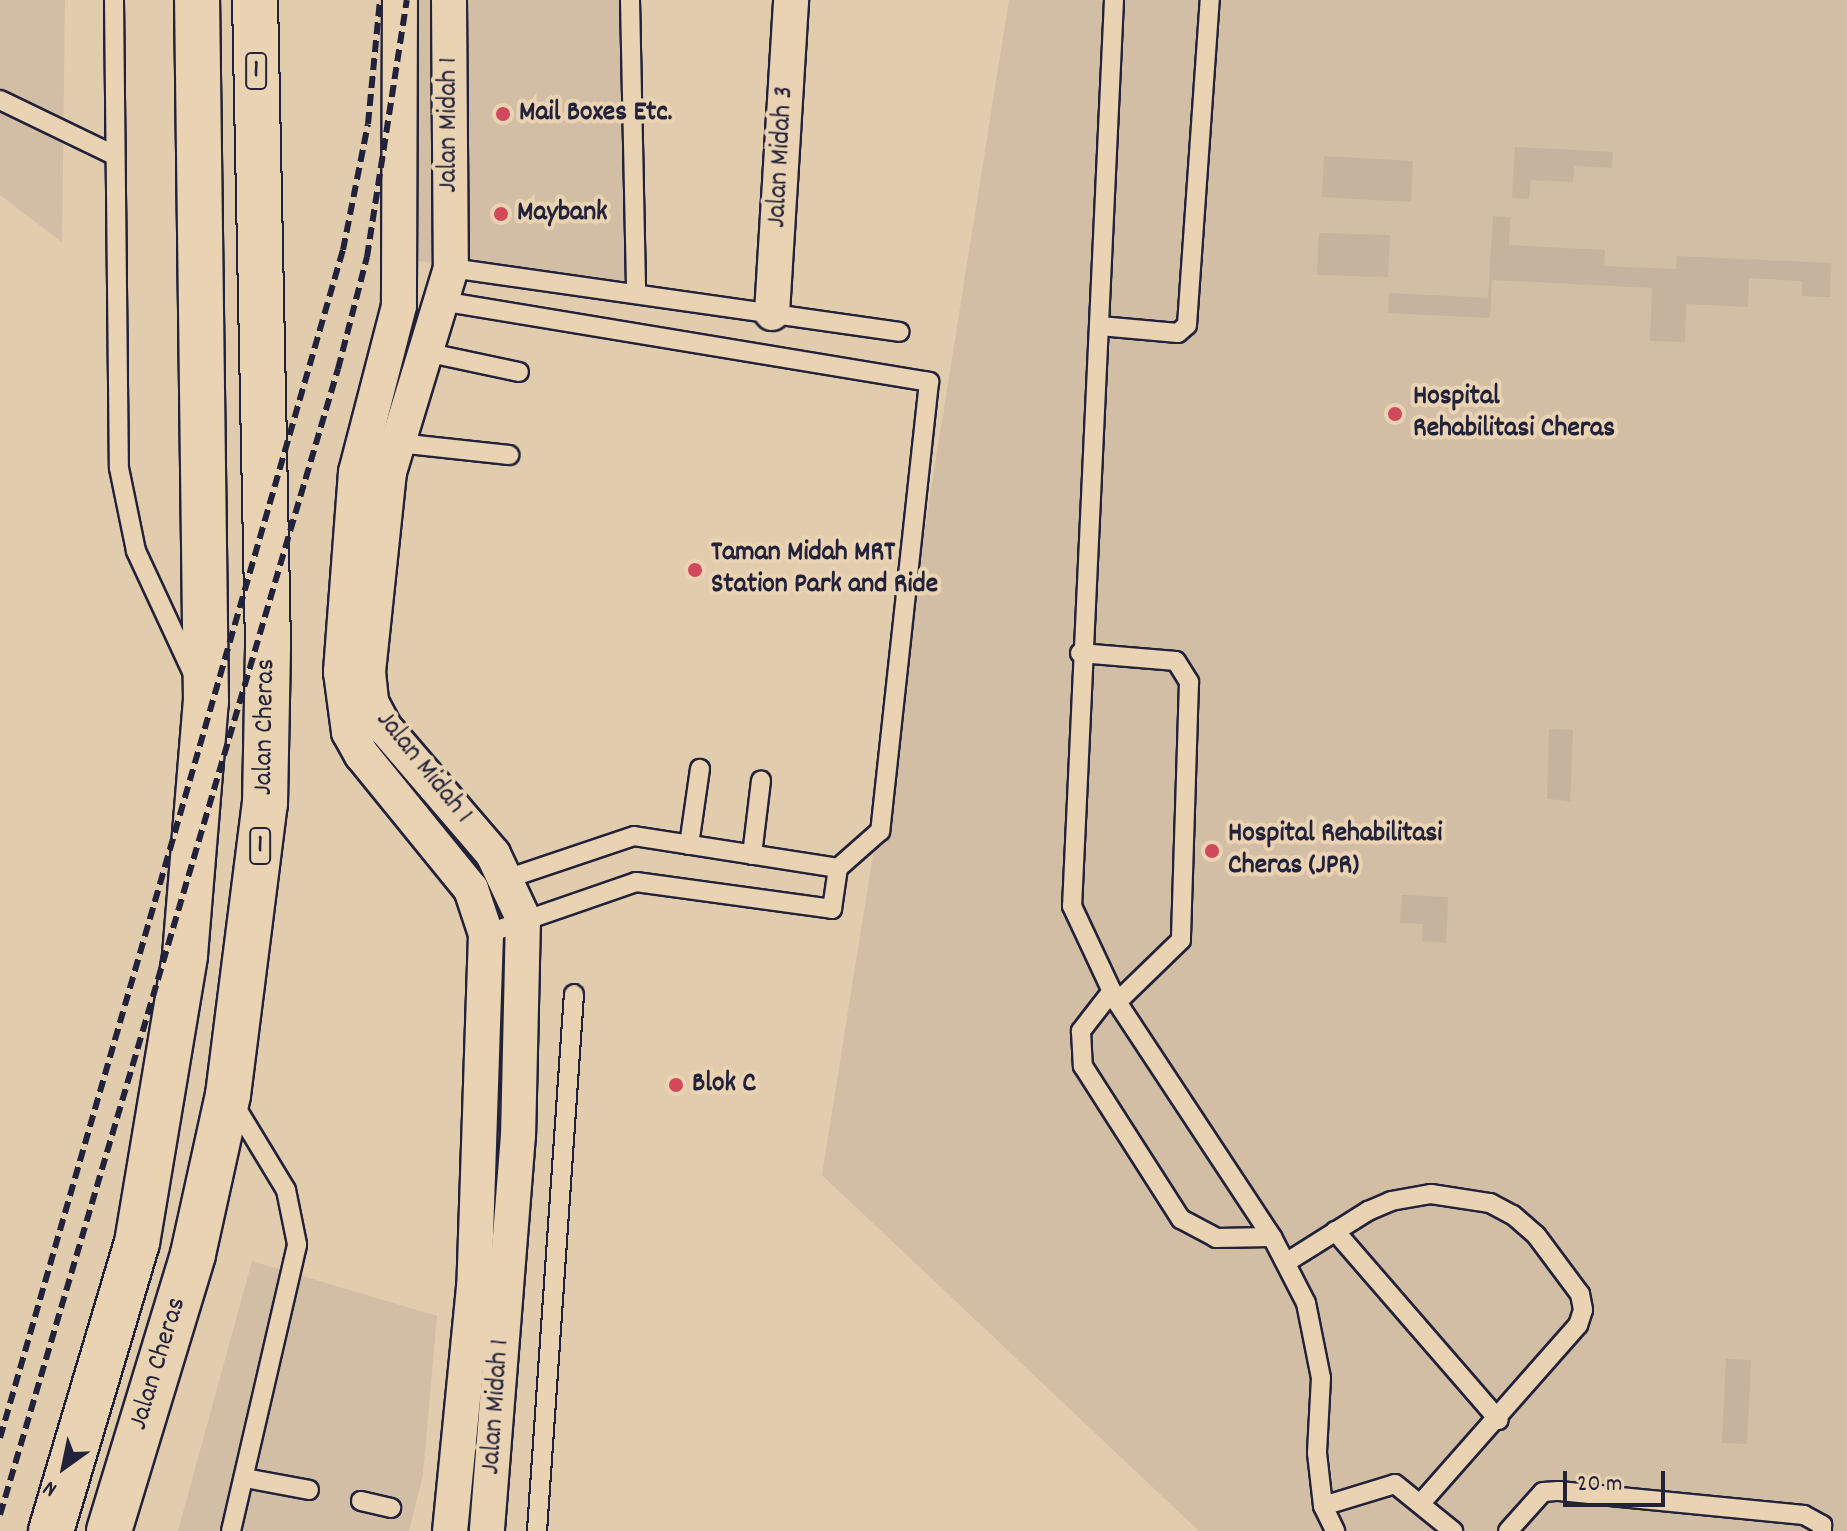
<!DOCTYPE html>
<style>
body{margin:0}
#map{position:relative;width:1847px;height:1531px;overflow:hidden;background:#e1ccad;font-family:Dekko,sans-serif}
div>[style]{position:absolute}
.built>*{inset:0;background:#d2bea4}
.green>*{inset:0;background:#c5b39d}
.roads{filter:drop-shadow(2px 0 #22223b) drop-shadow(-2px 0 #22223b) drop-shadow(0 2px #22223b) drop-shadow(0 -2px #22223b)}
.lane>*{height:18px;margin:-9px;padding:0 9px;transform-origin:9px;border-radius:9px;background:#e9d3b2}
.street>*{height:34px;margin:-17px;padding:0 17px;transform-origin:17px;border-radius:17px;background:#e9d3b2}
.highway>*{height:44px;margin:-22px;padding:0 22px;transform-origin:22px;border-radius:22px;background:#e9d3b2}
.rail>*{height:6px;margin-top:-3px;transform-origin:0;background:repeating-linear-gradient(90deg,#22223b 0 12px,transparent 0 18px)}
.dots>*{width:22px;height:22px;translate:-50% -50%;box-sizing:border-box;border:4px solid #e9d3b2;border-radius:50%}
span{translate:-50% -50%;white-space:nowrap;text-align:center;line-height:1.15;-webkit-text-stroke:8px #e9d3b2;paint-order:stroke}
.shield-label span{padding:2px 6px;background:#e9d3b2;border:2px solid;border-radius:6px;-webkit-text-stroke-width:0}
.shield-label{font-size:26px;color:#22223b;font-weight:700}
.poi-label{font-size:28px;color:#22223b;font-weight:700}
.left{translate:0 -50%;text-align:left}
.street-label{font-size:28px;color:#22223b}
.north{position:absolute;left:24px;top:1427px;width:80px;height:80px;-webkit-text-stroke:6px #e9d3b2;paint-order:stroke;rotate:213deg;font-size:22px;font-weight:700;line-height:32px;text-align:center;color:#22223b}
.north::after{content:'';display:block;margin:auto;width:28px;height:36px;background:#22223b;clip-path:polygon(50% 0,100% 100%,50% 72%,0 100%)}
.scale{position:absolute;left:1563px;top:1471px;width:102px;height:36px;box-sizing:border-box;border:4px solid #22223b;border-top:0;padding-left:10px;font-size:24px;line-height:28px;white-space:nowrap;color:#22223b;-webkit-text-stroke:6px #e9d3b2;paint-order:stroke}
</style>
<div id="map">
<div class="built">
<i style="clip-path:polygon(0 0,65px 0,62px 242px,0 195px)"></i>
<i style="clip-path:polygon(379px 0,624px 0,626px 285px,382px 257px)"></i>
<i style="clip-path:polygon(1009px 0,1847px 0,1847px 1531px,1199px 1531px,822px 1175px)"></i>
<i style="clip-path:polygon(252px 1261px,437px 1316px,423px 1474px,409px 1531px,178px 1531px)"></i>
</div>
<div class="green">
<i style="clip-path:polygon(1515px 147px,1613px 152px,1612px 168px,1574px 166px,1573px 182px,1531px 180px,1529px 199px,1512px 198px)"></i>
<i style="clip-path:polygon(1324px 156px,1413px 161px,1411px 202px,1322px 197px)"></i>
<i style="clip-path:polygon(1493px 216px,1510px 217px,1509px 245px,1605px 250px,1604px 266px,1676px 269px,1677px 256px,1831px 263px,1830px 297px,1802px 296px,1802px 281px,1749px 278px,1748px 307px,1686px 304px,1685px 342px,1650px 341px,1652px 288px,1492px 280px,1490px 318px,1388px 313px,1389px 293px,1488px 298px)"></i>
<i style="clip-path:polygon(1319px 233px,1390px 235px,1388px 277px,1317px 275px)"></i>
<i style="clip-path:polygon(1549px 729px,1573px 730px,1570px 801px,1547px 799px)"></i>
<i style="clip-path:polygon(1402px 895px,1448px 897px,1446px 943px,1422px 941px,1423px 924px,1400px 923px)"></i>
<i style="clip-path:polygon(1726px 1359px,1751px 1360px,1747px 1444px,1722px 1443px)"></i>
</div>
<div class="roads">
<div class="lane">
<i style="left:114px;top:0;width:468px;rotate:89.4deg"></i>
<i style="left:119px;top:468px;width:85px;rotate:78.4deg"></i>
<i style="left:136px;top:551px;width:136px;rotate:65.1deg"></i>
<i style="left:630px;top:0;width:292px;rotate:88.8deg"></i>
<i style="left:1114px;top:0;width:907px;rotate:92.65deg"></i>
<i style="left:1072px;top:906px;width:106px;rotate:64.9deg"></i>
<i style="left:1117px;top:1002px;width:282px;rotate:56.6deg"></i>
<i style="left:1272px;top:1237px;width:74px;rotate:62.7deg"></i>
<i style="left:1306px;top:1303px;width:76px;rotate:78.7deg"></i>
<i style="left:1321px;top:1378px;width:75px;rotate:93.1deg"></i>
<i style="left:1317px;top:1453px;width:53px;rotate:83.5deg"></i>
<i style="left:1323px;top:1506px;width:28px;rotate:64deg"></i>
<i style="left:0;top:100px;width:127px;rotate:25.8deg"></i>
<i style="left:451px;top:268px;width:453px;rotate:8.1deg"></i>
<i style="left:441px;top:301px;width:495px;rotate:9.4deg"></i>
<i style="left:929px;top:382px;width:452px;rotate:96.2deg"></i>
<i style="left:880px;top:831px;width:56px;rotate:138.6deg"></i>
<i style="left:1100px;top:326px;width:78px;rotate:5.1deg"></i>
<i style="left:1178px;top:333px;width:12px;rotate:-42deg"></i>
<i style="left:1187px;top:325px;width:326px;rotate:-86deg"></i>
<i style="left:425px;top:352px;width:96px;rotate:12deg"></i>
<i style="left:398px;top:443px;width:112px;rotate:6.2deg"></i>
<i style="left:1080px;top:653px;width:96px;rotate:4.8deg"></i>
<i style="left:1176px;top:661px;width:25px;rotate:58deg"></i>
<i style="left:1189px;top:682px;width:258px;rotate:91.8deg"></i>
<i style="left:1181px;top:940px;width:89px;rotate:135.9deg"></i>
<i style="left:689px;top:845px;width:77px;rotate:-81.8deg"></i>
<i style="left:752px;top:855px;width:75px;rotate:-83.1deg"></i>
<i style="left:486px;top:934px;width:159px;rotate:-19.1deg"></i>
<i style="left:636px;top:882px;width:198px;rotate:7.8deg"></i>
<i style="left:832px;top:909px;width:41px;rotate:-81.7deg"></i>
<i style="left:838px;top:868px;width:206px;rotate:-171.1deg"></i>
<i style="left:634px;top:836px;width:141px;rotate:161.4deg"></i>
<i style="left:1112px;top:991px;width:51px;rotate:127.8deg"></i>
<i style="left:1081px;top:1031px;width:35px;rotate:87deg"></i>
<i style="left:1083px;top:1066px;width:182px;rotate:57.4deg"></i>
<i style="left:1181px;top:1219px;width:40px;rotate:28deg"></i>
<i style="left:1216px;top:1238px;width:56px;rotate:-1deg"></i>
<i style="left:1335px;top:1231px;width:250px;rotate:49.1deg"></i>
<i style="left:1287px;top:1262px;width:96px;rotate:-32.2deg"></i>
<i style="left:1368px;top:1211px;width:25px;rotate:-23deg"></i>
<i style="left:1391px;top:1201px;width:41px;rotate:-9.9deg"></i>
<i style="left:1431px;top:1194px;width:60px;rotate:8.7deg"></i>
<i style="left:1490px;top:1203px;width:26px;rotate:28deg"></i>
<i style="left:1513px;top:1215px;width:30px;rotate:41deg"></i>
<i style="left:1536px;top:1235px;width:74px;rotate:53.3deg"></i>
<i style="left:1580px;top:1294px;width:16px;rotate:79deg"></i>
<i style="left:1583px;top:1310px;width:16px;rotate:108deg"></i>
<i style="left:1578px;top:1325px;width:237px;rotate:131.4deg"></i>
<i style="left:245px;top:1478px;width:65px;rotate:10.6deg"></i>
<i style="left:361px;top:1501px;width:31px;rotate:13deg"></i>
<i style="left:1323px;top:1506px;width:75px;rotate:-17deg"></i>
<i style="left:1395px;top:1484px;width:75px;rotate:39deg"></i>
<i style="left:231px;top:1531px;width:294px;rotate:-77deg"></i>
<i style="left:297px;top:1244px;width:55px;rotate:-101.5deg"></i>
<i style="left:286px;top:1190px;width:104px;rotate:-121.2deg"></i>
<i style="left:537px;top:1531px;width:538px;rotate:-86.06deg"></i>
<i style="left:1508px;top:1531px;width:52px;rotate:-48.1deg"></i>
<i style="left:1543px;top:1492px;width:16px;rotate:-4deg"></i>
<i style="left:1559px;top:1491px;width:246px;rotate:5.6deg"></i>
<i style="left:1804px;top:1515px;width:21px;rotate:29deg"></i>
<i style="left:1822px;top:1525px;width:6px;rotate:90deg"></i>
</div>
<div class="street">
<i style="left:400px;top:0;width:306px;rotate:90.2deg"></i>
<i style="left:399px;top:306px;width:171px;rotate:104.5deg"></i>
<i style="left:356px;top:472px;width:201px;rotate:94.3deg"></i>
<i style="left:341px;top:672px;width:61px;rotate:82.4deg"></i>
<i style="left:349px;top:732px;width:26px;rotate:61deg"></i>
<i style="left:362px;top:755px;width:173px;rotate:50.9deg"></i>
<i style="left:471px;top:889px;width:47px;rotate:71.6deg"></i>
<i style="left:486px;top:934px;width:353px;rotate:91.9deg"></i>
<i style="left:474px;top:1287px;width:245px;rotate:95.6deg"></i>
<i style="left:449px;top:0;width:268px;rotate:89.6deg"></i>
<i style="left:451px;top:268px;width:213px;rotate:106.9deg"></i>
<i style="left:389px;top:472px;width:201px;rotate:96deg"></i>
<i style="left:368px;top:672px;width:30px;rotate:84deg"></i>
<i style="left:371px;top:702px;width:30px;rotate:62deg"></i>
<i style="left:385px;top:728px;width:166px;rotate:49.4deg"></i>
<i style="left:493px;top:854px;width:71px;rotate:64.9deg"></i>
<i style="left:523px;top:918px;width:217px;rotate:91.3deg"></i>
<i style="left:518px;top:1135px;width:397px;rotate:94.5deg"></i>
<i style="left:772px;top:313px;width:314px;rotate:-86.5deg"></i>
</div>
<div class="highway">
<i style="left:51px;top:1531px;width:301px;rotate:-73.4deg"></i>
<i style="left:137px;top:1243px;width:292px;rotate:-80.5deg"></i>
<i style="left:185px;top:955px;width:254px;rotate:-85.3deg"></i>
<i style="left:206px;top:702px;width:702px;rotate:-90.73deg"></i>
<i style="left:109px;top:1531px;width:289px;rotate:-73.1deg"></i>
<i style="left:193px;top:1254px;width:163px;rotate:-77.6deg"></i>
<i style="left:228px;top:1095px;width:293px;rotate:-82.8deg"></i>
<i style="left:265px;top:804px;width:158px;rotate:-88.9deg"></i>
<i style="left:268px;top:646px;width:646px;rotate:-91.15deg"></i>
</div>
</div>
<div class="rail">
<i style="left:0;top:1438px;width:1237px;rotate:-73.9deg"></i>
<i style="left:343px;top:250px;width:128px;rotate:-78.8deg"></i>
<i style="left:368px;top:124px;width:125px;rotate:-84.5deg"></i>
<i style="left:0;top:1515px;width:1195px;rotate:-73.57deg"></i>
<i style="left:338px;top:369px;width:116px;rotate:-75.5deg"></i>
<i style="left:367px;top:257px;width:260px;rotate:-81.2deg"></i>
</div>
<div class="dots">
<i style="left:503px;top:114px;background:#d1495b"></i>
<i style="left:501px;top:214px;background:#d1495b"></i>
<i style="left:1395px;top:414px;background:#d1495b"></i>
<i style="left:695px;top:570px;background:#d1495b"></i>
<i style="left:1212px;top:851px;background:#d1495b"></i>
<i style="left:676px;top:1085px;background:#d1495b"></i>
</div>
<div class="shield-label">
<span style="left:256px;top:71px">1</span>
<span style="left:260px;top:846px">1</span>
</div>
<div class="poi-label">
<span class="left" style="left:519px;top:114px">Mail Boxes Etc.</span>
<span class="left" style="left:517px;top:214px">Maybank</span>
<span class="left" style="left:1413px;top:414px">Hospital<br>Rehabilitasi Cheras</span>
<span class="left" style="left:711px;top:570px">Taman Midah MRT<br>Station Park and Ride</span>
<span class="left" style="left:1228px;top:851px">Hospital Rehabilitasi<br>Cheras (JPR)</span>
<span class="left" style="left:692px;top:1085px">Blok C</span>
</div>
<div class="street-label">
<span style="left:450px;top:125px;rotate:-90deg">Jalan Midah 1</span>
<span style="left:782px;top:157px;rotate:-87deg">Jalan Midah 3</span>
<span style="left:266px;top:727px;rotate:-89deg">Jalan Cheras</span>
<span style="left:423px;top:768px;rotate:51deg">Jalan Midah 1</span>
<span style="left:159px;top:1364px;rotate:-73deg">Jalan Cheras</span>
<span style="left:497px;top:1407px;rotate:-86deg">Jalan Midah 1</span>
</div>
<div class="north">N</div>
<div class="scale">20 m</div>
</div>
